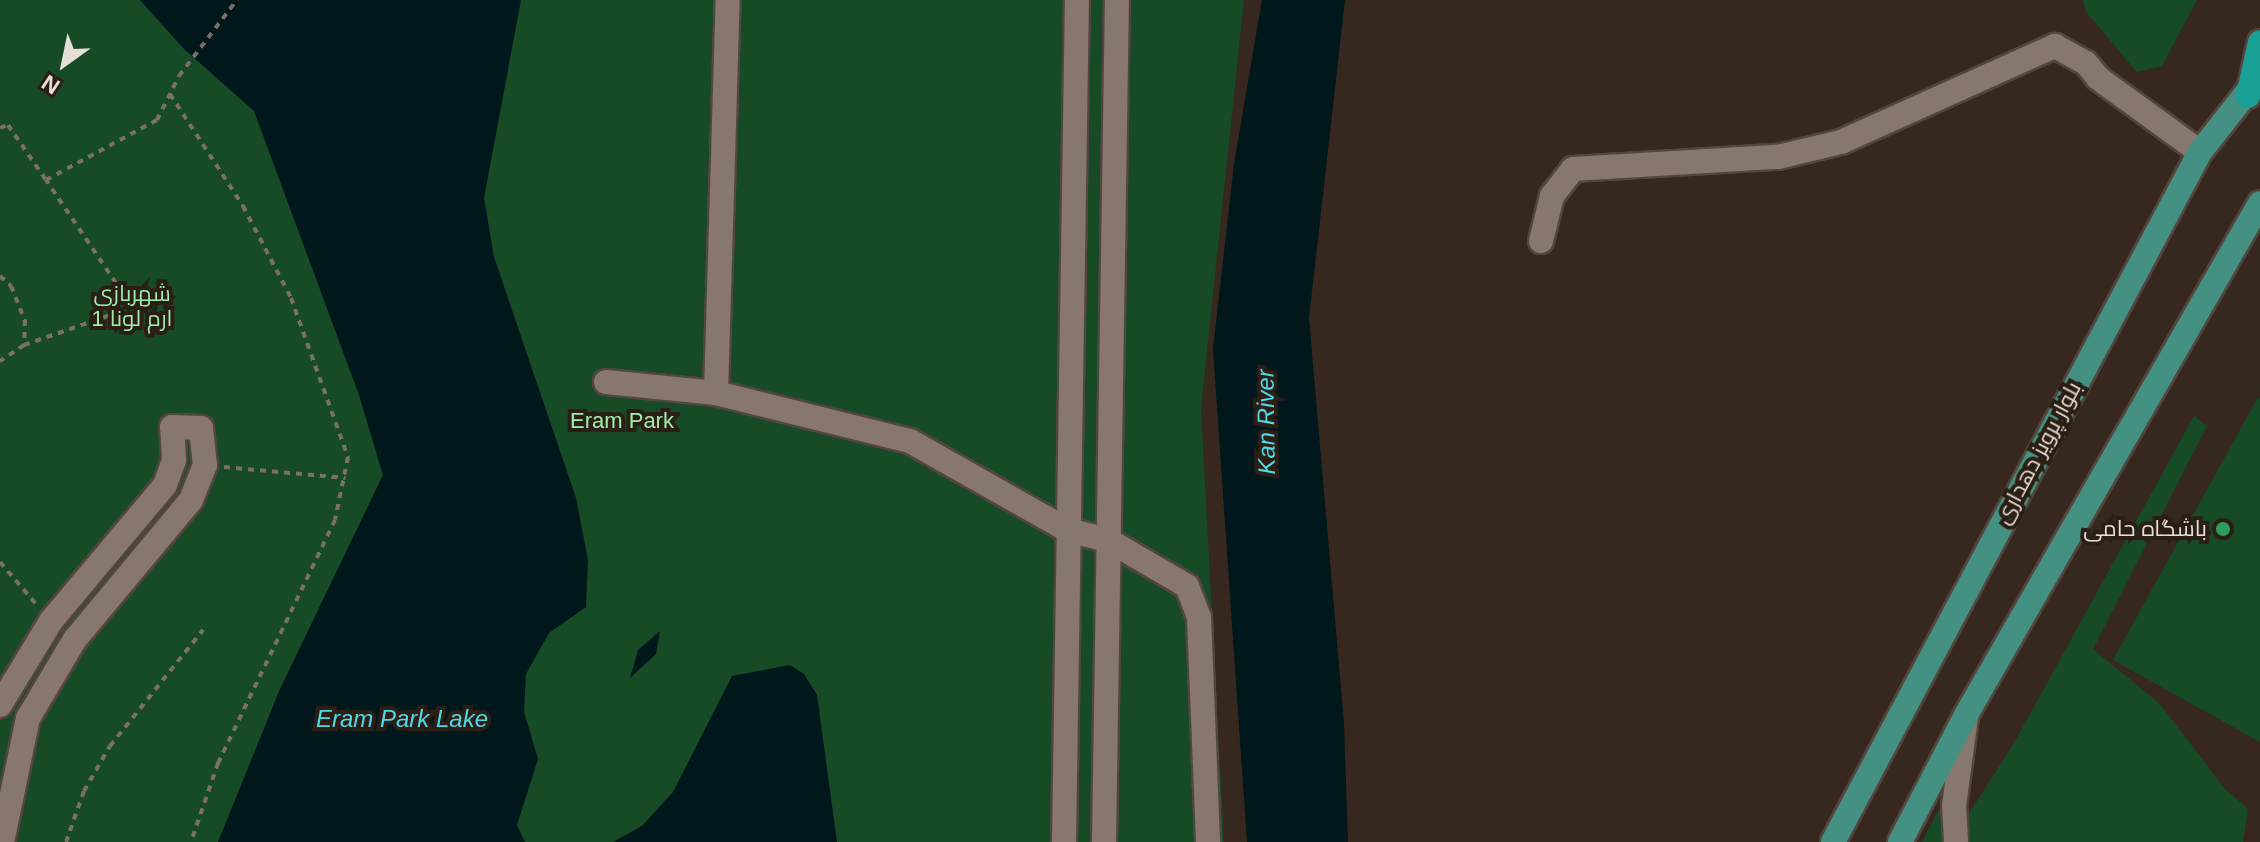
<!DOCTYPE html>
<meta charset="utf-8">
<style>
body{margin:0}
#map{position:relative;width:2260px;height:842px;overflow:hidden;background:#36281f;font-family:Helvetica,Cairo,sans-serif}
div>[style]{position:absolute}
.green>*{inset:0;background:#164b25}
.water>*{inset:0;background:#00171b}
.path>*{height:4px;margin-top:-2px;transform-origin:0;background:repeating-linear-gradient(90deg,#7b6f67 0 6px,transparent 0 12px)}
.roads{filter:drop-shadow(2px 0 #52463e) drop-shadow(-2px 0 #52463e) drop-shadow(0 2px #52463e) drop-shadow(0 -2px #52463e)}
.minor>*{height:24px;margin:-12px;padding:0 12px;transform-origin:12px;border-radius:12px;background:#87776c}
.major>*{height:24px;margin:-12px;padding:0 12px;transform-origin:12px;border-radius:12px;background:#449083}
.highway>*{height:24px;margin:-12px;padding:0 12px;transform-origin:12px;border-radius:12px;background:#17a093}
.dots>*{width:22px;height:22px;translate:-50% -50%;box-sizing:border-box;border:4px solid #2b1f15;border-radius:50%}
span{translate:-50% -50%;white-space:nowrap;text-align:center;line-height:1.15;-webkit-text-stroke:8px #2b1f15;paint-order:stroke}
.park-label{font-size:22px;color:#9dedac}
.street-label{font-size:22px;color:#e7ded8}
.poi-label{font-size:22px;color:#e7ded8}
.right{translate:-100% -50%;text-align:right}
.water-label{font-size:24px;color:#4fd8e9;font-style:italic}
.north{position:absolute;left:24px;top:24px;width:80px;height:80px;-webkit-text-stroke:6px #2b1f15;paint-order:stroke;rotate:213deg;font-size:22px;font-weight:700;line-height:32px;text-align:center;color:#e7ded8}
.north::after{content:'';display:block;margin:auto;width:28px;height:36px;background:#e7ded8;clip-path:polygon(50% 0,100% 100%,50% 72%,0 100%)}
</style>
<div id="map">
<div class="green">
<i style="clip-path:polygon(0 0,1244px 0,1201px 408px,1224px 842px,0 842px)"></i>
<i style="clip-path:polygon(2083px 0,2197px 0,2162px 66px,2137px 72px,2086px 12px)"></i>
<i style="clip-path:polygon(2258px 397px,2260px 398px,2260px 742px,2113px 660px)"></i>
<i style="clip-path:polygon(2194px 416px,2207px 426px,2093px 649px,2160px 704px,2225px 789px,2248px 809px,2243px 842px,1970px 842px,1966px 818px,2014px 743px)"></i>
<i style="clip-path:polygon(1951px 786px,1950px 842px,1922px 842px)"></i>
</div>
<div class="water">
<i style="clip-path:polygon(140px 0,521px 0,484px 198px,494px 257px,576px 498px,588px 560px,586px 607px,549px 633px,526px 674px,524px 712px,538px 759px,517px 825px,525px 842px,218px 842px,280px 689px,383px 475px,359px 395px,254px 111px,184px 49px)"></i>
<i style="clip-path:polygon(1262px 0,1345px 0,1309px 318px,1344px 723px,1348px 842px,1247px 842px,1213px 349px,1234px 164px)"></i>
<i style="clip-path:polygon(660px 631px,656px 654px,630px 678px,638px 650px)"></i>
<i style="clip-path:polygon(790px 665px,804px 674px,817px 695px,837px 842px,613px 842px,642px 826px,673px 792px,732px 676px)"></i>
</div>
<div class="path">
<i style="left:170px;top:94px;width:134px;rotate:56.9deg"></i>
<i style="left:243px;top:206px;width:104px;rotate:62.4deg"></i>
<i style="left:291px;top:298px;width:169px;rotate:70.3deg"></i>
<i style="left:348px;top:457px;width:64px;rotate:101.7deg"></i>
<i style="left:335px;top:520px;width:270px;rotate:115.7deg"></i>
<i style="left:218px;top:763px;width:83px;rotate:108.9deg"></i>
<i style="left:0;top:128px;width:9px;rotate:-21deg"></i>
<i style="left:8px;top:125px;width:67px;rotate:55.4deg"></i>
<i style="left:46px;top:180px;width:126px;rotate:-28.4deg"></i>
<i style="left:157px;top:120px;width:49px;rotate:-63.4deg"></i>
<i style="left:179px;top:76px;width:96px;rotate:-52.7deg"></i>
<i style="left:0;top:276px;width:15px;rotate:42deg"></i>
<i style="left:11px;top:286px;width:37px;rotate:68deg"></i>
<i style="left:25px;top:320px;width:25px;rotate:92deg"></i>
<i style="left:24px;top:345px;width:29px;rotate:146deg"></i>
<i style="left:24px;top:345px;width:91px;rotate:-19.2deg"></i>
<i style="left:110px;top:315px;width:16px;rotate:-68deg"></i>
<i style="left:116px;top:300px;width:17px;rotate:-90deg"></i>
<i style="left:116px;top:283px;width:125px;rotate:-124.2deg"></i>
<i style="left:224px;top:467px;width:122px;rotate:5.2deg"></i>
<i style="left:0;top:562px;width:55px;rotate:49.4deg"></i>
<i style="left:66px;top:842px;width:54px;rotate:-70.6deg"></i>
<i style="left:84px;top:791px;width:52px;rotate:-60deg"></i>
<i style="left:110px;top:746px;width:149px;rotate:-51.3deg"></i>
</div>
<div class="roads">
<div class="minor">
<i style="left:1541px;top:241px;width:46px;rotate:-76.3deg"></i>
<i style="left:1552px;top:196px;width:34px;rotate:-52deg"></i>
<i style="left:1573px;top:169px;width:205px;rotate:-3.4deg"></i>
<i style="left:1778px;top:157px;width:65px;rotate:-13.4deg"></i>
<i style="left:1841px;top:142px;width:235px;rotate:-24.2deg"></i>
<i style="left:2055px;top:46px;width:35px;rotate:29deg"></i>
<i style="left:2086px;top:63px;width:19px;rotate:51deg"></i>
<i style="left:2098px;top:78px;width:126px;rotate:36deg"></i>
<i style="left:606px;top:382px;width:111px;rotate:5.7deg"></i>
<i style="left:716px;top:393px;width:200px;rotate:13.9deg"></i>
<i style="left:910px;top:441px;width:180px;rotate:29.5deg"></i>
<i style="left:1067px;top:530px;width:42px;rotate:13.7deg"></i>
<i style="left:1108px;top:540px;width:91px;rotate:30.2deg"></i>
<i style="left:1187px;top:586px;width:33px;rotate:69deg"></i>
<i style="left:1199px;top:617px;width:225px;rotate:87.7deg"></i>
<i style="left:716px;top:393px;width:393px;rotate:-88.3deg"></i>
<i style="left:0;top:705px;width:98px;rotate:-58.7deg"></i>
<i style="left:51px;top:621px;width:177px;rotate:-50deg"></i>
<i style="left:165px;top:485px;width:27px;rotate:-70deg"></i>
<i style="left:174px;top:460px;width:33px;rotate:-93deg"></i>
<i style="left:172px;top:427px;width:29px;rotate:2deg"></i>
<i style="left:201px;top:428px;width:37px;rotate:84deg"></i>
<i style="left:205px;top:465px;width:38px;rotate:112deg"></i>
<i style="left:191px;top:500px;width:181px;rotate:129.8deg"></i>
<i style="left:75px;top:639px;width:92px;rotate:120.7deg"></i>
<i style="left:28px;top:718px;width:127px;rotate:101.8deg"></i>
<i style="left:1064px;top:842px;width:842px;rotate:-89.12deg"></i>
<i style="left:1104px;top:842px;width:842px;rotate:-89.12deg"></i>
<i style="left:1956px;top:842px;width:36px;rotate:-93deg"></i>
<i style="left:1954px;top:806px;width:90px;rotate:-82.3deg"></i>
</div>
<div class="major">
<i style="left:1833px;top:842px;width:782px;rotate:-61.99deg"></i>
<i style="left:2200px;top:152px;width:95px;rotate:-51.8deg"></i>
<i style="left:1900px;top:842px;width:143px;rotate:-62.5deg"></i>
<i style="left:1966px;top:715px;width:590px;rotate:-60.13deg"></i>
</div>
<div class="highway">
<i style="left:2248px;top:96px;width:55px;rotate:-77.5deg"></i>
</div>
</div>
<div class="dots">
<i style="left:2223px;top:529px;background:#2e9e5b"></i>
</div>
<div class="park-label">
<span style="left:132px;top:306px">شهربازی<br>ارم لونا 1</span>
<span style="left:622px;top:421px">Eram Park</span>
</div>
<div class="street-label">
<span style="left:2038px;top:453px;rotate:-62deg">بلوار پرویز دهداری</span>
</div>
<div class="poi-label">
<span class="right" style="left:2207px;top:529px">باشگاه حامی</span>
</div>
<div class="water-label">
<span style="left:1266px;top:422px;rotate:-91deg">Kan River</span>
<span style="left:402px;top:719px">Eram Park Lake</span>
</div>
<div class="north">N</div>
</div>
